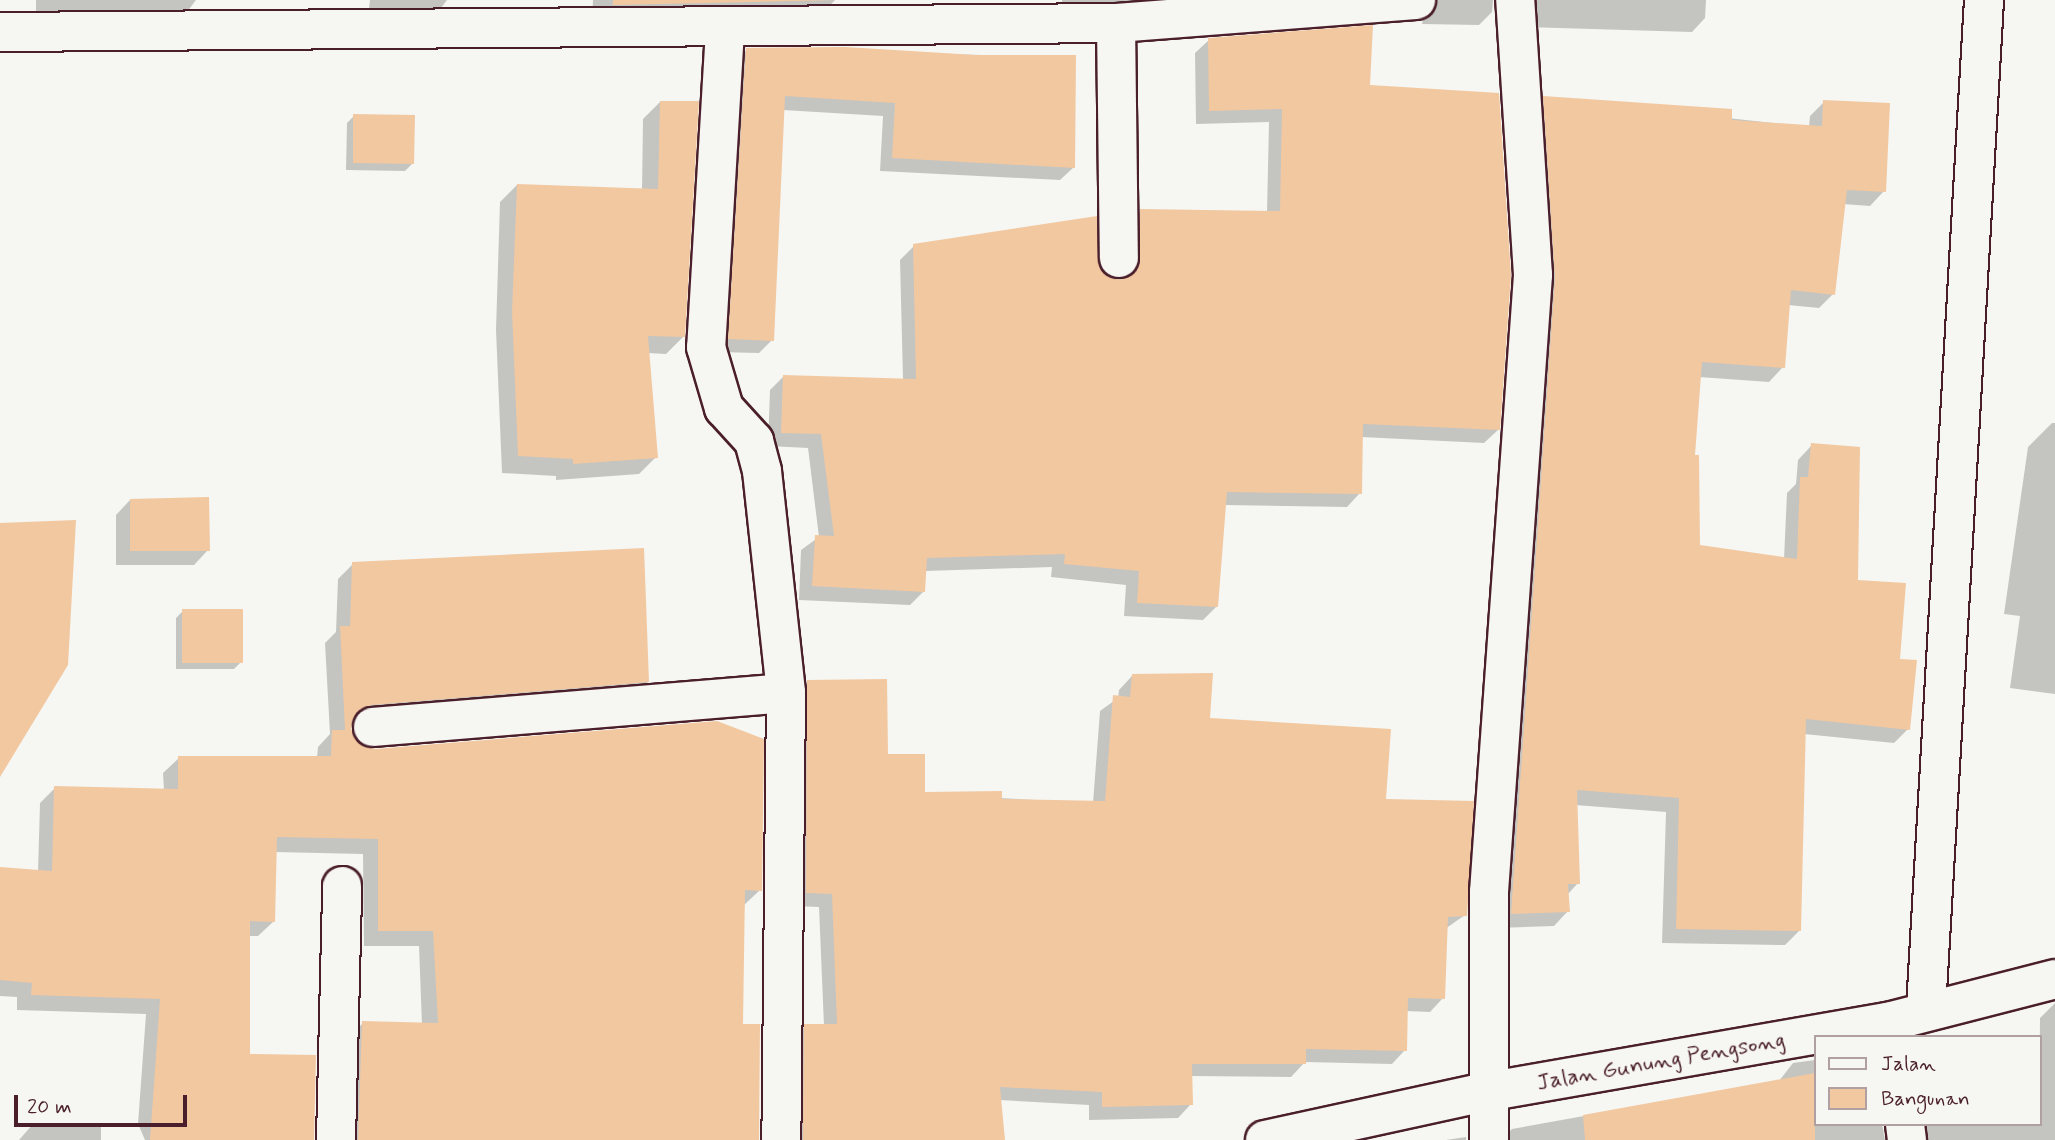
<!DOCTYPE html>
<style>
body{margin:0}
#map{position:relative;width:2055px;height:1140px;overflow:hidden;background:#f6f6f2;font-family:Mynerve,sans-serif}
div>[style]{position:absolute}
.shadow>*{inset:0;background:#0003}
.building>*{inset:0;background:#f2c8a1}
.roads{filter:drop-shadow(2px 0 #4a1f2b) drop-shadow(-2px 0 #4a1f2b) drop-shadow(0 2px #4a1f2b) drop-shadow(0 -2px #4a1f2b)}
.street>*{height:38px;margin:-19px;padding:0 19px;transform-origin:19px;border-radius:19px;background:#f6f6f2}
.secondary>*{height:38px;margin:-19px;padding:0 19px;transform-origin:19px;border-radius:19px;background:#f6f6f2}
span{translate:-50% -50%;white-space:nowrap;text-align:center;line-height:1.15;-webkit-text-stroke:5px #f6f6f2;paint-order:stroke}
.street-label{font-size:23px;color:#4a1f2b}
.legend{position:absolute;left:1814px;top:1035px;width:228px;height:91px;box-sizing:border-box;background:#f6f6f2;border:2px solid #b1a0a2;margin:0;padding:9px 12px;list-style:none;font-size:21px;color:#4a1f2b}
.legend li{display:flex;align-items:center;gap:14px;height:35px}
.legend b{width:35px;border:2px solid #b1a0a2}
.scale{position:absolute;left:14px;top:1095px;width:173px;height:32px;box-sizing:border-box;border:4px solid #4a1f2b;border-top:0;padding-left:9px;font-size:21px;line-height:24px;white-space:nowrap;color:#4a1f2b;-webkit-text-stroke:5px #f6f6f2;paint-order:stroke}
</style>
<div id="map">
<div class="shadow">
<i style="clip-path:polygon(36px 0,196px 0,181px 20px,36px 15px)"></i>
<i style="clip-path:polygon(370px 0,447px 0,432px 20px,368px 17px)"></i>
<i style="clip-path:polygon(593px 0,835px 0,815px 21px,592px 23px)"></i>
<i style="clip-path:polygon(1062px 0,1201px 0,1063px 12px)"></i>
<i style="clip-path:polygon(1420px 0,1493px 0,1492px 12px,1479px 25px,1422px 24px,1425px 13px)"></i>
<i style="clip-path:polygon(1517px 0,1706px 0,1705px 18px,1692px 32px,1525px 27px)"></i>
<i style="clip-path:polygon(1209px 40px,1368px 86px,1498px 430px,1484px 443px,1361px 437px,1360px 493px,1347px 507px,1224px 505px,1217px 606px,1203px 620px,1124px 616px,1126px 585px,1051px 577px,1052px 567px,925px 571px,924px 591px,910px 605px,799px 600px,801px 550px,819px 537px,808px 448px,768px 446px,770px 390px,784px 376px,903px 380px,900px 260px,914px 246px,1098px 269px,1108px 279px,1125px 279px,1127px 225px,1141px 211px,1267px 212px,1269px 122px,1196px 124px,1195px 53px)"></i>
<i style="clip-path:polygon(747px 50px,1075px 57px,1074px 167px,1060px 180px,880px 171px,883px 116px,783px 110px,772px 340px,759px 353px,716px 352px,733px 63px)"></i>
<i style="clip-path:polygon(1544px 98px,1809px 127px,1810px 116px,1824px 102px,1884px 191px,1870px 206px,1843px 204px,1833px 294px,1819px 308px,1788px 305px,1783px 367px,1769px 382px,1699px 377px,1693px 457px,1699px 546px,1784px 559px,1787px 493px,1796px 484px,1798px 460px,1812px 445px,1856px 582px,1898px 660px,1908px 729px,1894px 743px,1804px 734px,1799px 931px,1785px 945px,1662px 943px,1666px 812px,1575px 805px,1578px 883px,1567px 895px,1568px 911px,1554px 926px,1497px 928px,1530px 112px)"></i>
<i style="clip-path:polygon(660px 102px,683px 337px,666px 354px,648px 353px,656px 457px,639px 474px,556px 480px,556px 476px,502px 473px,496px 330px,500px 202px,517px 185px,642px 190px,643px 119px)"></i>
<i style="clip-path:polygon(354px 116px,412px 164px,405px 171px,346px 170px,347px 123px)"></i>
<i style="clip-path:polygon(2052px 423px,2055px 423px,2055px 694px,2010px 688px,2020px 616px,2004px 614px,2028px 447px)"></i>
<i style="clip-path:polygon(130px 500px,208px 550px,194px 565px,116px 565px,116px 515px)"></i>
<i style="clip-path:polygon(353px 564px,648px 682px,632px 697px,354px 720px,349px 730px,362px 748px,760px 890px,743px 906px,741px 1026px,758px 1140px,344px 1140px,348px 1038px,363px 1023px,422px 1025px,419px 946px,364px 946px,363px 854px,275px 852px,274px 921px,258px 936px,248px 936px,249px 1056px,312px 1140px,145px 1140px,138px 1124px,146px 1014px,17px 1010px,17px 997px,0 996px,0 869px,38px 872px,40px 803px,55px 788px,164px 790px,163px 773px,179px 758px,317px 757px,318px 747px,330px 734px,325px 643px,336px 632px,338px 579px)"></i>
<i style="clip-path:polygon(183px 611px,241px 662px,234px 669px,176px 669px,176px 618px)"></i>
<i style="clip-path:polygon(1132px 676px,1208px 719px,1384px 800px,1465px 915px,1445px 929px,1443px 998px,1430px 1012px,1406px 1011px,1405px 1050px,1392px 1064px,1305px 1062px,1291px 1077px,1190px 1076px,1191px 1104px,1178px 1118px,1089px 1120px,1089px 1105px,1000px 1100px,1003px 1140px,790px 1140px,792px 1039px,805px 1026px,824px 1026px,819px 907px,793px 906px,795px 696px,808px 682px,924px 794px,1093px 803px,1100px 711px,1118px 698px,1119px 690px)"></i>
<i style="clip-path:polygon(2055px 1003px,2055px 1140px,1910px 1140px,1908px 1124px,2039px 1124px,2040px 1018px)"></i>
<i style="clip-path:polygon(1815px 1060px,1815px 1124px,1882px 1124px,1885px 1140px,1500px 1140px,1512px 1129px,1779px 1081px,1793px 1063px)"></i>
<i style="clip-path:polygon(33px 1124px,101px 1125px,101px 1140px,19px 1140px)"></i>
<i style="clip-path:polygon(1466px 1137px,1466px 1140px,1446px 1140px)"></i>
</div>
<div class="building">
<i style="clip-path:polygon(613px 0,837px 0,613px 5px)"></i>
<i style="clip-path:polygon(1373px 25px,1370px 85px,1499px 93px,1511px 275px,1500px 430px,1363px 424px,1362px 494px,1227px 492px,1218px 607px,1137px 603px,1139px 571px,1064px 564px,1065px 554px,927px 558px,925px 592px,812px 586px,815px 535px,834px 536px,821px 434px,781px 433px,783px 375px,916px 379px,913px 244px,1097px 216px,1100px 269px,1120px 280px,1138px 268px,1140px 209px,1280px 211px,1282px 109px,1209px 111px,1208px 38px)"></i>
<i style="clip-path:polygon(845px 47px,976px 55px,1076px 55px,1075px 168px,892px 158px,895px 103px,785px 96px,774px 341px,728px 339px,746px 48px)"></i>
<i style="clip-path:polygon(1543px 96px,1732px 109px,1732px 120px,1822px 126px,1823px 100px,1890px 103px,1886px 192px,1847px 190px,1835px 295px,1791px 290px,1785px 368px,1702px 362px,1695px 455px,1699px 455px,1700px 545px,1797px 559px,1800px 477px,1808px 477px,1811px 443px,1860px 447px,1858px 580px,1906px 583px,1900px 659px,1917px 660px,1910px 730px,1806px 719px,1801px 931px,1676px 929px,1679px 798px,1577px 790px,1580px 884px,1568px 884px,1570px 912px,1511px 914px,1555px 277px)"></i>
<i style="clip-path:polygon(660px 101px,699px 101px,685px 337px,648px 336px,658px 458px,573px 464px,573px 459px,518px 456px,512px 312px,517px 184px,658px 189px)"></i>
<i style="clip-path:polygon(353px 114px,415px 115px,414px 164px,353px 163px)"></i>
<i style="clip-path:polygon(209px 497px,210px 551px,130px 551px,130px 499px)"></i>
<i style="clip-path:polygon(76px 520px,68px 665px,0 777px,0 523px)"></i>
<i style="clip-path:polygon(644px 548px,649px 682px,371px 705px,354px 717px,351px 729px,363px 746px,375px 749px,717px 721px,764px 739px,762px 891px,745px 890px,743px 1024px,760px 1024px,759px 1140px,358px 1140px,362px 1021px,438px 1023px,433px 931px,378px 931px,378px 839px,277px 837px,275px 922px,250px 921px,250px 1054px,316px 1055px,314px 1140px,150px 1140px,160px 999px,31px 995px,32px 983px,0 980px,0 867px,52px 871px,54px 786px,178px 789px,178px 756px,331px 756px,332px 730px,345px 730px,340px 626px,350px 626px,352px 562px)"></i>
<i style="clip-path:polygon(182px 609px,243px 609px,243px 663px,182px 663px)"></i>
<i style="clip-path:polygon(1213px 673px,1210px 718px,1391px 729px,1386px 799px,1474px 801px,1467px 916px,1448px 917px,1445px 999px,1408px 998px,1407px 1051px,1306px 1049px,1306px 1064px,1192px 1064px,1193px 1105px,1102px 1107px,1102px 1092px,1000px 1087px,1005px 1140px,803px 1140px,804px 1024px,837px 1024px,832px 894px,806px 893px,807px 680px,887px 679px,888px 754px,925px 754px,925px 792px,1002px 791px,1002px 799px,1105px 801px,1113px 695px,1130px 697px,1132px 674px)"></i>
<i style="clip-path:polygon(1815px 1073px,1815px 1140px,1585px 1140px,1583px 1115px)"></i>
</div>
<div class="roads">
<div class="street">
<i style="left:1116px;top:23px;width:235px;rotate:89.3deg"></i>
<i style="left:725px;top:30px;width:318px;rotate:93.4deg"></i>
<i style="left:706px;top:347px;width:64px;rotate:73.6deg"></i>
<i style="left:724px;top:408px;width:45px;rotate:47.7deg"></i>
<i style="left:754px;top:441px;width:31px;rotate:75deg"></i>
<i style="left:762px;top:471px;width:223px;rotate:83.8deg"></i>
<i style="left:786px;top:693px;width:447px;rotate:90.6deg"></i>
<i style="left:0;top:32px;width:1116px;rotate:-0.46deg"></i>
<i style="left:1116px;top:23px;width:301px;rotate:-4.4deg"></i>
<i style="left:373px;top:727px;width:414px;rotate:-4.7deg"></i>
<i style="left:1926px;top:1009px;width:1011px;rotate:-86.71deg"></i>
<i style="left:1905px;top:1124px;width:16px;rotate:83deg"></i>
<i style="left:336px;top:1140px;width:254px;rotate:-88.6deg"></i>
<i style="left:1489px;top:1140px;width:248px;rotate:-90deg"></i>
<i style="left:1489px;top:892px;width:619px;rotate:-85.92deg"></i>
<i style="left:1533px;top:275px;width:276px;rotate:-93.7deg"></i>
</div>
<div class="secondary">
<i style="left:1265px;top:1140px;width:226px;rotate:-12.3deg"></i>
<i style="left:1486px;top:1092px;width:408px;rotate:-9.9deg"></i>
<i style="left:1888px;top:1022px;width:172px;rotate:-14.4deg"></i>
</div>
</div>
<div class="street-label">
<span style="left:1661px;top:1062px;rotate:-10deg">Jalan Gunung Pengsong</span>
</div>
<ul class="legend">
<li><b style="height:9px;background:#f6f6f2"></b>Jalan</li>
<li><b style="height:19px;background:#f2c8a1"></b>Bangunan</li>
</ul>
<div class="scale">20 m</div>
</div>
